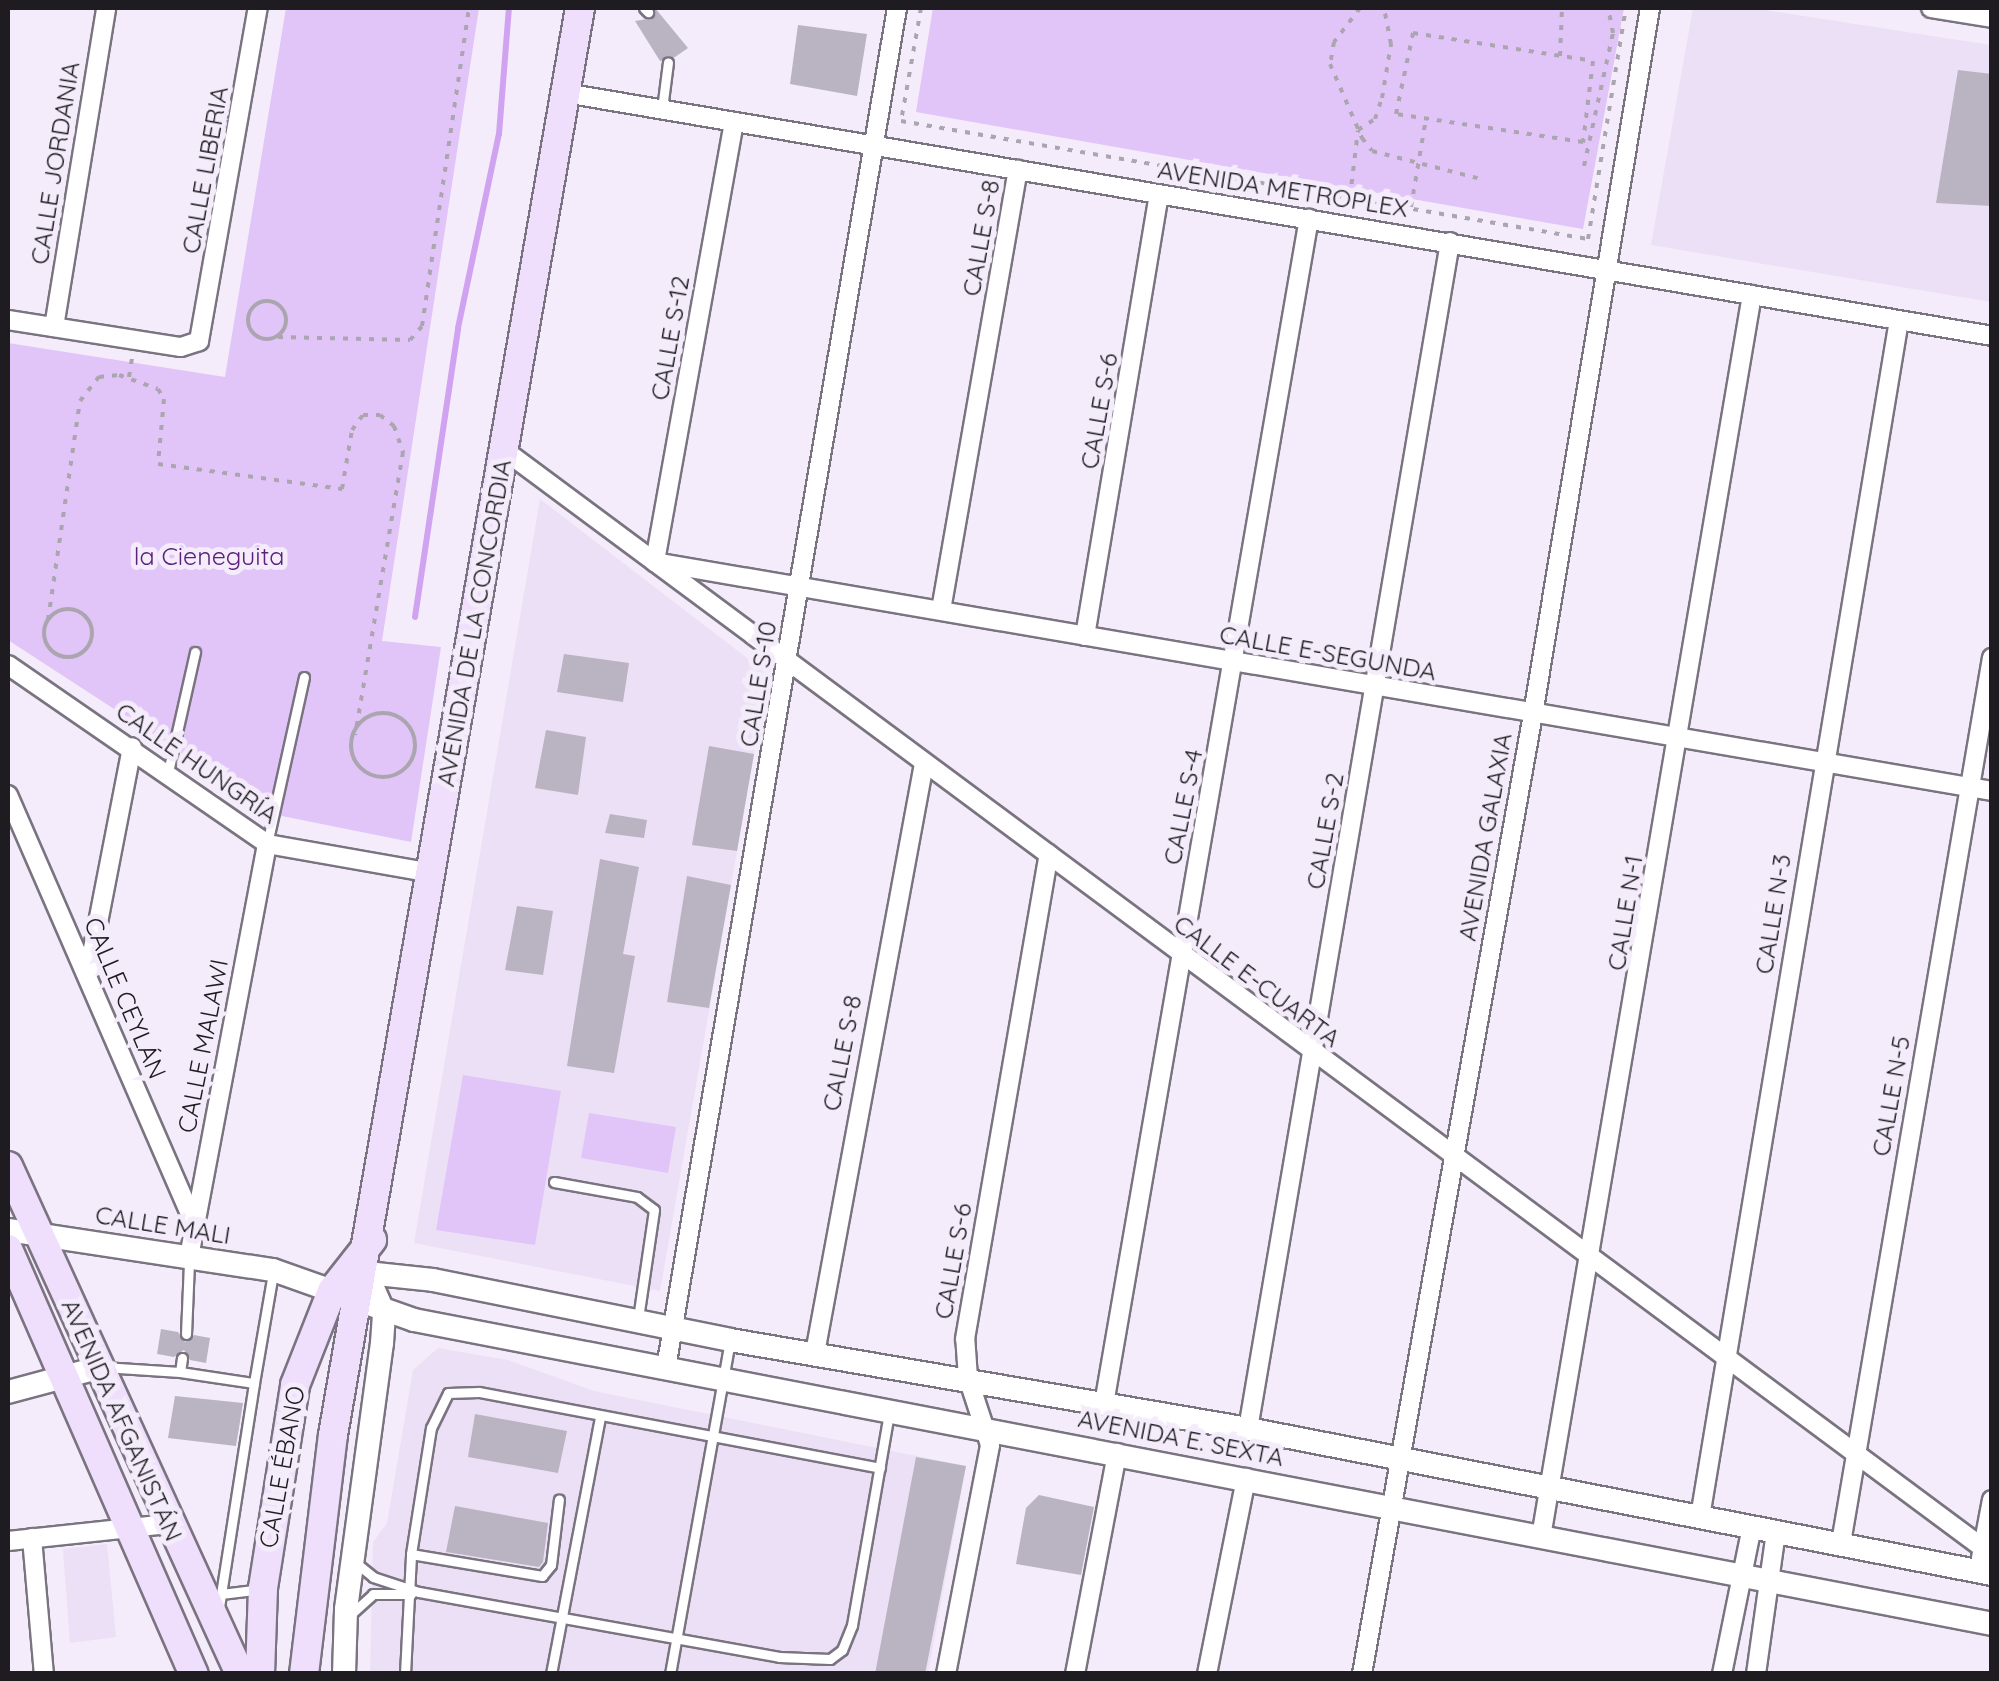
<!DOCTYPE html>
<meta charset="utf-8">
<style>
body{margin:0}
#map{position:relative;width:1999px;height:1681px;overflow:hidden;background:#f4ecfa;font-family:Quicksand,sans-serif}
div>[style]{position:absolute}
.built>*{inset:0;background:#ece0f6}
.green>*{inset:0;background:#e1c4f8}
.stream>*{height:6px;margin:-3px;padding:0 3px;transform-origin:3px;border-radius:3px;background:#d0a3f1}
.building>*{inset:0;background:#bab3c1}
.path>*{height:4px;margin-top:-2px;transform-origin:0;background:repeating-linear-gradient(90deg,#aba5b0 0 5px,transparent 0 13px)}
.path>.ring{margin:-2px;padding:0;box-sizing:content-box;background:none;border:4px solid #aba5b0;border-radius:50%}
.roads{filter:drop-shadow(2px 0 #7a7380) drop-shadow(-2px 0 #7a7380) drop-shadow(0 2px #7a7380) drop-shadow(0 -2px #7a7380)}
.service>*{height:9px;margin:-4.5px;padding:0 4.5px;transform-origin:4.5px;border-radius:4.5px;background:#fff}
.minor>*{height:18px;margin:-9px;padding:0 9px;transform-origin:9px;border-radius:9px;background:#fff}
.tertiary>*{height:22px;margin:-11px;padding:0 11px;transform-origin:11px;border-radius:11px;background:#fff}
.primary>*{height:28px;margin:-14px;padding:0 14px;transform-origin:14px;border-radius:14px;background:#efdffc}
span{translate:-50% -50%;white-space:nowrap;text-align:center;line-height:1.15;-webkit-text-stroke:10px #f4ecfa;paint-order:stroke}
.street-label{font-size:25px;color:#1e1c21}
.park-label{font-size:25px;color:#5b217c}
.frame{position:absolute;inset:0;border:10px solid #1e1c21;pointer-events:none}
</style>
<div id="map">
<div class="built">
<i style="clip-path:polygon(1693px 8px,1753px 8px,1991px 45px,1991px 302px,1651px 245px)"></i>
<i style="clip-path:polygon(540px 499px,768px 674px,660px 1291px,414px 1243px)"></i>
<i style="clip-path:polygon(438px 1348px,508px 1360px,594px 1391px,966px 1466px,928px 1673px,370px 1674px,373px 1542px,387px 1523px,413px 1370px)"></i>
<i style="clip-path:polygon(107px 1544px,116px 1637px,70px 1643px,63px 1549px)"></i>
</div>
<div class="green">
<i style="clip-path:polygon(286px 8px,479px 8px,382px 641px,441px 647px,411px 842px,277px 815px,8px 640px,8px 343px,225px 377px)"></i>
<i style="clip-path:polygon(933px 8px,1624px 8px,1583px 229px,916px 112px)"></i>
<i style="clip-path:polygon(463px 1075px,561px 1091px,535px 1245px,436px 1230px)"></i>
<i style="clip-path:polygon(589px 1113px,676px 1127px,668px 1173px,581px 1158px)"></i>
</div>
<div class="stream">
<i style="left:415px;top:617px;width:292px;rotate:-81.5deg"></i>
<i style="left:458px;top:328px;width:198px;rotate:-78.1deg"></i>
<i style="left:499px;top:134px;width:126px;rotate:-85.5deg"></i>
</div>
<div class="building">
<i style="clip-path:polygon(655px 8px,688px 48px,675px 57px,660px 61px,635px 21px,653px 18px)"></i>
<i style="clip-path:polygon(798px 25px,867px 34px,857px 96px,790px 84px)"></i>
<i style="clip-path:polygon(1958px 70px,1992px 74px,1992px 206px,1936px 203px)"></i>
<i style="clip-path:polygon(564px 654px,629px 663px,623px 702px,557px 692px)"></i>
<i style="clip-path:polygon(546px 730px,586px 737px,578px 795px,535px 788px)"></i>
<i style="clip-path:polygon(709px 746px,754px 754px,737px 851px,692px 845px)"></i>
<i style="clip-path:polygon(610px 814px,647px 820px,644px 838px,605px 833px)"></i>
<i style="clip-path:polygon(600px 859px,639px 867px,623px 954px,635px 956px,614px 1073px,567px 1066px)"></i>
<i style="clip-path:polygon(687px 876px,731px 885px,709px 1008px,667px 1002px)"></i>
<i style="clip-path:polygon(517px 906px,553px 911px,543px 975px,505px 970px)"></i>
<i style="clip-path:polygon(161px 1329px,178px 1332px,185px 1342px,194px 1335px,210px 1338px,206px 1363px,190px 1360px,184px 1350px,174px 1357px,157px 1354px)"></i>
<i style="clip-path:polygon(175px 1396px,243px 1403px,236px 1446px,168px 1438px)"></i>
<i style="clip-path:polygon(475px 1414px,567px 1431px,558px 1473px,468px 1457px)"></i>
<i style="clip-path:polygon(916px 1457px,966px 1466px,925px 1674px,875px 1674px)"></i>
<i style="clip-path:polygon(1039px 1495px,1094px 1507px,1081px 1575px,1016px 1564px,1026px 1508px)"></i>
<i style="clip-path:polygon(455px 1506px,548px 1523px,543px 1562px,539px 1567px,446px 1552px)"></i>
</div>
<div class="path">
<i style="left:921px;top:8px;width:115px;rotate:100deg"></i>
<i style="left:901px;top:121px;width:697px;rotate:9.75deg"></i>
<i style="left:1588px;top:239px;width:234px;rotate:-80.7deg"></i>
<i style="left:1360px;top:8px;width:43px;rotate:127.4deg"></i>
<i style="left:1334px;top:42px;width:22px;rotate:100deg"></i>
<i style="left:1330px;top:64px;width:81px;rotate:66.6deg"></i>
<i style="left:1362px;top:138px;width:16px;rotate:52deg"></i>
<i style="left:1372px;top:151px;width:113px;rotate:14.4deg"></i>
<i style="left:1413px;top:33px;width:182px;rotate:8.8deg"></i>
<i style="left:1593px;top:61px;width:82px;rotate:97deg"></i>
<i style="left:1583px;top:142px;width:189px;rotate:-171.5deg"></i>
<i style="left:1396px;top:114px;width:83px;rotate:-78.1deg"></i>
<i style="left:1560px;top:56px;width:48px;rotate:-87.6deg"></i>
<i style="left:1584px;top:166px;width:136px;rotate:-77.7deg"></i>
<i style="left:1613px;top:33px;width:25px;rotate:-101deg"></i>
<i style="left:1350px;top:197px;width:67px;rotate:-83.2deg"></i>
<i style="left:1358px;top:130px;width:20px;rotate:-33deg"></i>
<i style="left:1375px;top:119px;width:22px;rotate:-72deg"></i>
<i style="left:1382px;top:98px;width:55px;rotate:-80.5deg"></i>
<i style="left:1391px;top:44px;width:37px;rotate:-101deg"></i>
<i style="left:1411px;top:207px;width:90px;rotate:-80.4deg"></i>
<i class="ring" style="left:248px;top:301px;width:34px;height:34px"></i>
<i style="left:278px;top:337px;width:132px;rotate:1.3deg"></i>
<i style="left:410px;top:340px;width:18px;rotate:-49deg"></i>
<i style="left:422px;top:326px;width:321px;rotate:-81.6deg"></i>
<i style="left:129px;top:377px;width:20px;rotate:-81deg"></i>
<i class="ring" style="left:44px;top:609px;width:44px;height:44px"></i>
<i style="left:48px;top:620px;width:221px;rotate:-81.7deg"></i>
<i style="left:80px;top:401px;width:31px;rotate:-52deg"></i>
<i style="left:99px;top:377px;width:20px;rotate:-6deg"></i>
<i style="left:119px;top:375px;width:41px;rotate:19.7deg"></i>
<i style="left:158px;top:389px;width:12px;rotate:59deg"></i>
<i style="left:164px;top:399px;width:65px;rotate:95.3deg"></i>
<i style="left:158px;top:464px;width:186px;rotate:7.7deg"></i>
<i style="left:342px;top:489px;width:60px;rotate:-80.4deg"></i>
<i style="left:352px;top:430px;width:19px;rotate:-54deg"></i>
<i style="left:363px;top:415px;width:17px"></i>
<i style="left:380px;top:415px;width:18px;rotate:38deg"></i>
<i style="left:394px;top:426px;width:28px;rotate:71deg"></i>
<i style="left:403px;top:452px;width:287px;rotate:99.6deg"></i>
<i class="ring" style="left:351px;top:713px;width:60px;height:60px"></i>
</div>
<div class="roads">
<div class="service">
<i style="left:644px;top:8px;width:6px;rotate:45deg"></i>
<i style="left:662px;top:109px;width:47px;rotate:-82.7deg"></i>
<i style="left:168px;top:772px;width:123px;rotate:-77.3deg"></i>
<i style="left:267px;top:844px;width:171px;rotate:-77.5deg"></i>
<i style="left:554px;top:1182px;width:84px;rotate:10.2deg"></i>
<i style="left:637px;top:1197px;width:21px;rotate:37deg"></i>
<i style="left:654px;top:1210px;width:109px;rotate:98.4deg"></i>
<i style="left:186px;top:1334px;width:73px;rotate:-87.6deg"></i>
<i style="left:182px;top:1358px;width:14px;rotate:98deg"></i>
<i style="left:180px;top:1372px;width:75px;rotate:8.5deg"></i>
<i style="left:254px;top:1383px;width:112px;rotate:-80.2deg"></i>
<i style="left:103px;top:1367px;width:77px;rotate:3.7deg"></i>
<i style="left:411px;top:1554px;width:133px;rotate:9.5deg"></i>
<i style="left:542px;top:1576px;width:14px;rotate:-51deg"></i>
<i style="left:551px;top:1565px;width:66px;rotate:-83.1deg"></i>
<i style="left:356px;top:1563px;width:22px;rotate:39deg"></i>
<i style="left:373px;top:1577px;width:48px;rotate:18.1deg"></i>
<i style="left:419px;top:1592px;width:366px;rotate:10.2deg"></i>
<i style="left:779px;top:1657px;width:51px;rotate:2.2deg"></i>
<i style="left:830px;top:1659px;width:15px;rotate:-37deg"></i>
<i style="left:842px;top:1650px;width:27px;rotate:-68deg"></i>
<i style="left:852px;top:1625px;width:215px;rotate:-80.1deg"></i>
<i style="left:221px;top:1594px;width:39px;rotate:-7deg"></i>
<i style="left:219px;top:1607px;width:227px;rotate:-81.1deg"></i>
<i style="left:350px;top:1615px;width:31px;rotate:-42deg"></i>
<i style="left:373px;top:1594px;width:38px"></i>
<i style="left:405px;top:1674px;width:120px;rotate:-87.1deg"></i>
<i style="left:411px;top:1554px;width:128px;rotate:-81deg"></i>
<i style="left:431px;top:1428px;width:39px;rotate:-64deg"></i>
<i style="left:448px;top:1393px;width:31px;rotate:-2deg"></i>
<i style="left:479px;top:1392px;width:408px;rotate:10.7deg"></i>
<i style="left:551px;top:1674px;width:263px;rotate:-79.2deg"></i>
<i style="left:670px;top:1674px;width:337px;rotate:-79.8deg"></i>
</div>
<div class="minor">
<i style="left:1931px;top:8px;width:62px;rotate:9.3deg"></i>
<i style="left:565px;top:93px;width:1448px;rotate:9.66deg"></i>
<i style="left:734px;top:122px;width:447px;rotate:100.2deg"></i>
<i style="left:655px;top:562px;width:1356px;rotate:9.72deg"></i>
<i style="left:8px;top:320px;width:175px;rotate:8.9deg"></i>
<i style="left:181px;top:347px;width:19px;rotate:-18deg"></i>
<i style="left:199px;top:341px;width:338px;rotate:-80deg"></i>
<i style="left:54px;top:327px;width:323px;rotate:-80.7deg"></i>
<i style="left:504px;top:450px;width:1842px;rotate:36.59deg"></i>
<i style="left:941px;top:610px;width:447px;rotate:-80.1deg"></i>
<i style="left:1085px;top:636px;width:448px;rotate:-80.5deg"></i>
<i style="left:8px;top:665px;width:315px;rotate:34.6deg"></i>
<i style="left:267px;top:844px;width:168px;rotate:10deg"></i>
<i style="left:8px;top:795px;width:466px;rotate:66.5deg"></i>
<i style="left:88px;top:974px;width:231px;rotate:-79deg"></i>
<i style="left:189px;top:1257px;width:420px;rotate:-79.3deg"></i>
<i style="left:815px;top:1353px;width:599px;rotate:-79.52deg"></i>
<i style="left:666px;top:1368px;width:1379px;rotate:-80.36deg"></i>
<i style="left:1104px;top:1404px;width:1203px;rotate:-80.19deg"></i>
<i style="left:1248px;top:1429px;width:1204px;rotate:-80.34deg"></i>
<i style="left:1700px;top:1517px;width:1213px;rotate:-80.56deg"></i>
<i style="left:1541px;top:1537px;width:1260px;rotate:-80.36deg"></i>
<i style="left:32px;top:1538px;width:137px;rotate:85deg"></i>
<i style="left:8px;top:1541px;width:161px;rotate:-6.1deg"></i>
<i style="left:1841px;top:1543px;width:898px;rotate:-80.32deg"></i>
<i style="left:1981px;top:1558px;width:59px;rotate:-79.3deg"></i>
<i style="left:946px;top:1674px;width:233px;rotate:-79.1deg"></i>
<i style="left:990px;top:1445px;width:71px;rotate:-108.2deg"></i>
<i style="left:968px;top:1378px;width:39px;rotate:-94deg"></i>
<i style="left:965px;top:1339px;width:492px;rotate:-80.2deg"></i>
<i style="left:1075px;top:1674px;width:225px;rotate:-79.2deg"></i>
<i style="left:1207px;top:1674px;width:200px;rotate:-78.7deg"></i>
<i style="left:1362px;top:1674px;width:975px;rotate:-79.9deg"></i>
<i style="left:1533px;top:714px;width:716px;rotate:-80.59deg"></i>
<i style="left:1722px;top:1674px;width:150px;rotate:-78.5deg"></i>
<i style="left:1756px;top:1674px;width:143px;rotate:-82deg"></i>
</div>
<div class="tertiary">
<i style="left:8px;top:1230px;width:268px;rotate:8.6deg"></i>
<i style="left:273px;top:1270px;width:150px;rotate:19.5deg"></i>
<i style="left:414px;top:1320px;width:1607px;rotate:10.9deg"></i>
<i style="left:348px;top:1271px;width:85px;rotate:6deg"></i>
<i style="left:433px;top:1280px;width:303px;rotate:11.4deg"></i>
<i style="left:730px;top:1340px;width:526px;rotate:9.75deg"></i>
<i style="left:1248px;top:1429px;width:758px;rotate:11.03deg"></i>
<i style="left:8px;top:1392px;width:92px;rotate:-15.1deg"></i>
<i style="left:344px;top:1674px;width:65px;rotate:-88.2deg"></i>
<i style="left:346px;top:1609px;width:268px;rotate:-82.3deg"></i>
<i style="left:382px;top:1343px;width:30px;rotate:-86deg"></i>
<i style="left:384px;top:1313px;width:45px;rotate:-113.7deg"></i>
</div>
<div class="primary">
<i style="left:8px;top:1166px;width:558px;rotate:65.45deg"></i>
<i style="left:8px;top:1249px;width:464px;rotate:66.4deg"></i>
<i style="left:260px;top:1674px;width:86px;rotate:-88deg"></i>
<i style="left:263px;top:1588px;width:206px;rotate:-81deg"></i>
<i style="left:295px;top:1385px;width:101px;rotate:-68.5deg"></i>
<i style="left:332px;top:1291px;width:65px;rotate:-51.9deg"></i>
<i style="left:304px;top:1674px;width:241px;rotate:-83.1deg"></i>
<i style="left:333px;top:1435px;width:1448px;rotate:-80.18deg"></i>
</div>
</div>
<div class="street-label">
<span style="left:55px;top:163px;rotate:-81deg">CALLE JORDANIA</span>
<span style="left:205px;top:170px;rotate:-80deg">CALLE LIBERIA</span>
<span style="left:1283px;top:189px;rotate:9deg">AVENIDA METROPLEX</span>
<span style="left:981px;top:238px;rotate:-80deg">CALLE S-8</span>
<span style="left:670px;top:338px;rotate:-80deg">CALLE S-12</span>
<span style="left:1099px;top:411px;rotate:-80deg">CALLE S-6</span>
<span style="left:474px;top:623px;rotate:-80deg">AVENIDA DE LA CONCORDIA</span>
<span style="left:1328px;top:653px;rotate:10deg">CALLE E-SEGUNDA</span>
<span style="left:758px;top:684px;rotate:-81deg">CALLE S-10</span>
<span style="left:197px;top:763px;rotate:35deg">CALLE HUNGRÍA</span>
<span style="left:1183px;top:807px;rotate:-79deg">CALLE S-4</span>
<span style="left:1325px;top:831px;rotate:-80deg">CALLE S-2</span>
<span style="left:1485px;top:837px;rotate:-80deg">AVENIDA GALAXIA</span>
<span style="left:1625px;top:913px;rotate:-81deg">CALLE N-1</span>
<span style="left:1773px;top:914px;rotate:-81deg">CALLE N-3</span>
<span style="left:1257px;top:981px;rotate:37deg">CALLE E-CUARTA</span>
<span style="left:125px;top:998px;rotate:67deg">CALLE CEYLÁN</span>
<span style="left:203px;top:1046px;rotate:-79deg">CALLE MALAWI</span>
<span style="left:842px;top:1053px;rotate:-79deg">CALLE S-8</span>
<span style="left:1891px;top:1096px;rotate:-80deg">CALLE N-5</span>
<span style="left:163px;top:1225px;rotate:9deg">CALLE MALI</span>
<span style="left:953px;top:1261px;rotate:-80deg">CALLE S-6</span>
<span style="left:122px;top:1420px;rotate:66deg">AVENIDA AFGANISTÁN</span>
<span style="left:1181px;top:1438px;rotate:11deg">AVENIDA E. SEXTA</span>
<span style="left:282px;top:1467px;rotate:-80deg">CALLE ÉBANO</span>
</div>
<div class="park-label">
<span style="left:209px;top:556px">la Cieneguita</span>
</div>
<div class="frame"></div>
</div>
